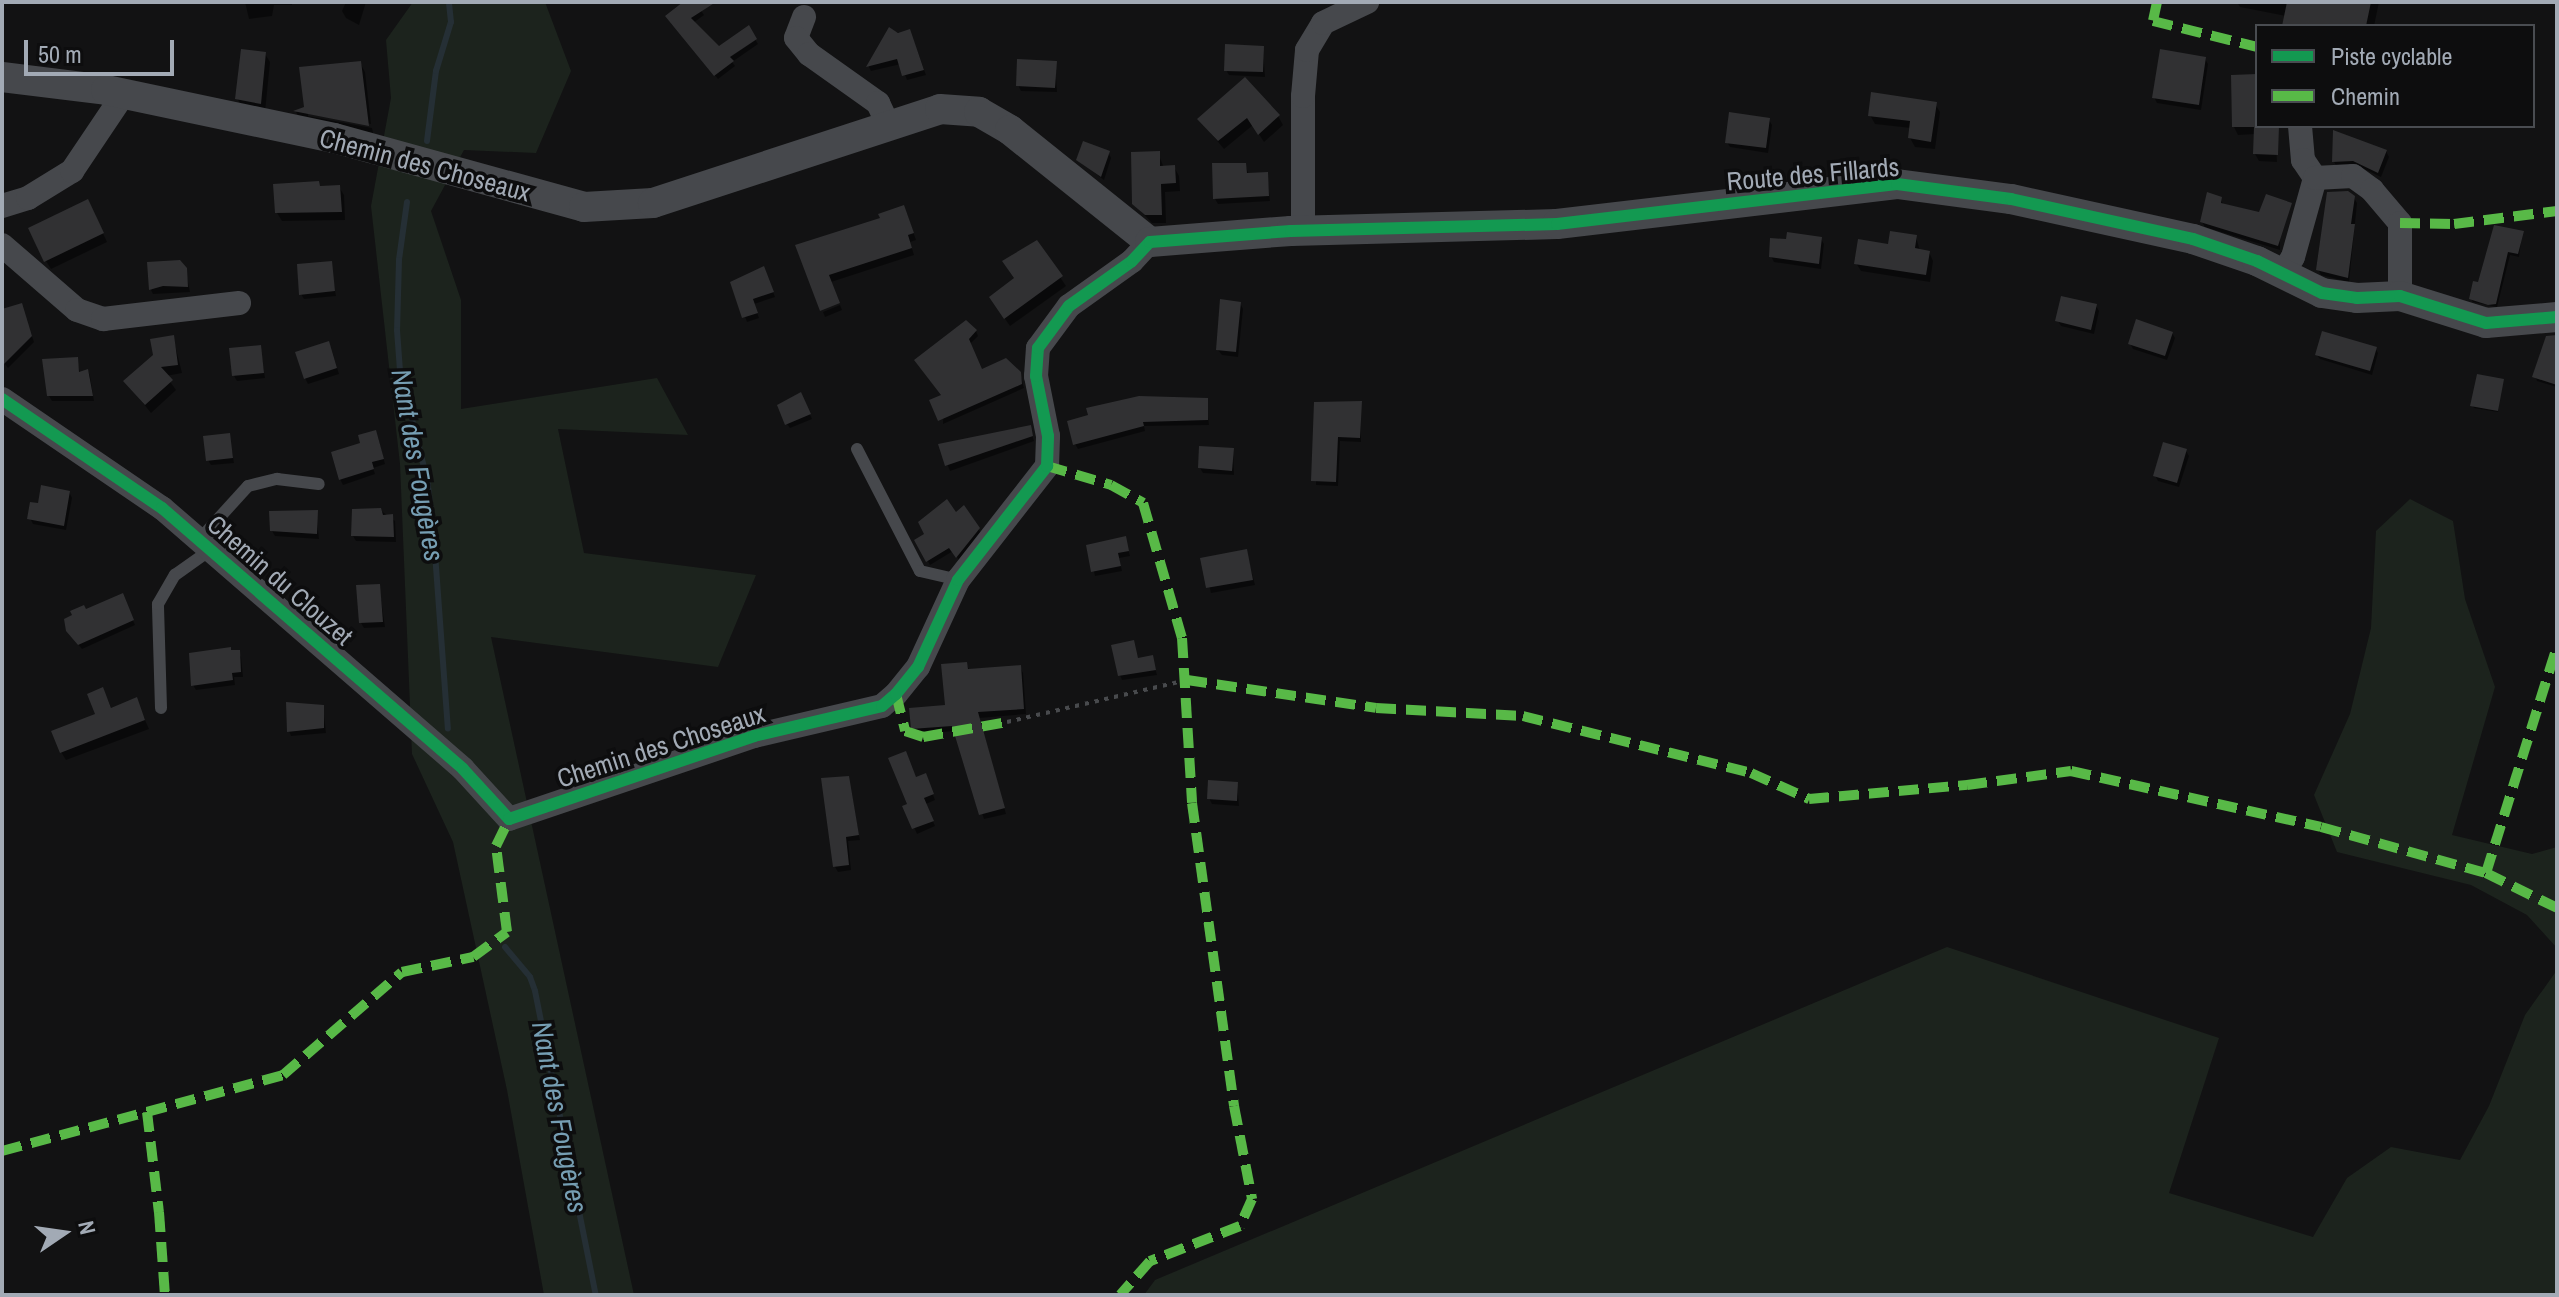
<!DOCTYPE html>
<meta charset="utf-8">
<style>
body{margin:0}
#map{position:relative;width:2559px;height:1297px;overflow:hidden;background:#121213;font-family:"Archivo Narrow",sans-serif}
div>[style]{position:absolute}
.green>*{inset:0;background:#1c231d}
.shadow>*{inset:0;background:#0007}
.stream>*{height:6px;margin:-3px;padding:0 3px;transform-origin:3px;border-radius:3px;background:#252f35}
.building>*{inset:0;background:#313133}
.path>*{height:4px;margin-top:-2px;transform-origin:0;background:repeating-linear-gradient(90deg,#484a4d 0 4px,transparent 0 10px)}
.service>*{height:12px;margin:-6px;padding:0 6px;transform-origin:6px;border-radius:6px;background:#46484c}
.minor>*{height:24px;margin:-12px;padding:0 12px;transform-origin:12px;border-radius:12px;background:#46484c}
.tertiary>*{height:30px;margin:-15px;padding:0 15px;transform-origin:15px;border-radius:15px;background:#46484c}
.quiet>*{height:10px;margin-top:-5px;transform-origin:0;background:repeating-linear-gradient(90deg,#58b947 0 20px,transparent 0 30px)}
.cycleway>*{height:12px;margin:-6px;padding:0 6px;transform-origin:6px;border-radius:6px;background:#139951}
span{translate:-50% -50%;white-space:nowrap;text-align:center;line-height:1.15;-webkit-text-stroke:7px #0d0d0e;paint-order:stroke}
.street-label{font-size:26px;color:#a2aab5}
.water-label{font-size:28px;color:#769eb3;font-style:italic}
.frame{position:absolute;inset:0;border:4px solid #a2aab5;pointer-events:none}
.legend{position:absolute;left:2255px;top:24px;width:280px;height:104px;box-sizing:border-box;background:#0d0d0e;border:2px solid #494c51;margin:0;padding:10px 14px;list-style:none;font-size:24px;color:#a2aab5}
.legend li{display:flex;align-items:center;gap:16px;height:40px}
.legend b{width:40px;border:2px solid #494c51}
.north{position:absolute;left:24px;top:1193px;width:80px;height:80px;-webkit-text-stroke:6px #0d0d0e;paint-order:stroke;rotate:77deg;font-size:22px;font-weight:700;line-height:32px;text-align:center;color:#a2aab5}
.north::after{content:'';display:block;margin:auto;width:28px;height:36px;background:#a2aab5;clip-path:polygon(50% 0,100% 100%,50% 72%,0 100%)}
.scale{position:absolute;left:24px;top:40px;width:150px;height:36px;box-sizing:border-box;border:4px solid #a2aab5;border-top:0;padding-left:10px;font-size:24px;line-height:28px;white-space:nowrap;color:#a2aab5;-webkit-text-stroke:6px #0d0d0e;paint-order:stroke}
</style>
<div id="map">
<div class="green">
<i style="clip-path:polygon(413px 2px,545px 2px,571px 71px,536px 153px,464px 150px,431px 211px,461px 300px,461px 409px,657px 378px,688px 435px,558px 429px,584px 553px,756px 575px,718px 667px,491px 637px,634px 1295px,544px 1295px,507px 1090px,453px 842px,412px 754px,400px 464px,371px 206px,391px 98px,386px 40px)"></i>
<i style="clip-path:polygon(2410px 499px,2453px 521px,2465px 599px,2495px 687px,2452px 835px,2532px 854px,2557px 847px,2557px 948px,2527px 915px,2471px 885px,2337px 852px,2314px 795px,2350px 714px,2371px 628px,2376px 531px)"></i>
<i style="clip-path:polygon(1947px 947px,2219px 1038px,2169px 1193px,2313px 1237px,2347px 1178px,2391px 1147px,2460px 1160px,2489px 1106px,2525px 1015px,2557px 970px,2557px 1295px,1144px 1295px,1155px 1280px)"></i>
</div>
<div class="shadow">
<i style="clip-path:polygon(245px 2px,292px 2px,292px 5px,274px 5px,272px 16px,249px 19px)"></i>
<i style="clip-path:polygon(346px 2px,366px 2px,359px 25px,346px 18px,342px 11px)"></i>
<i style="clip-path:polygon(686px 2px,695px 2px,704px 15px,693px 23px,718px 48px,748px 28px,758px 44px,732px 62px,735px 66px,718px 79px,670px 21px)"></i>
<i style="clip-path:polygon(2237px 2px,2379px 2px,2374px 26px,2284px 26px,2286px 16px,2240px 7px)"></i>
<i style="clip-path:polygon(890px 30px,912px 37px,926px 75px,907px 80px,901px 64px,871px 71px,869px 67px)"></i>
<i style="clip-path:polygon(1263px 48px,1265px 77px,1229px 75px,1226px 70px)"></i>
<i style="clip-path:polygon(265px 54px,270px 62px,265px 112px,242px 107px,237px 98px)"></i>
<i style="clip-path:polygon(2205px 59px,2208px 64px,2201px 110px,2157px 103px,2154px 97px)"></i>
<i style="clip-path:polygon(360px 63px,365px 72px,371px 124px,308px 112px,308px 116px,372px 128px,373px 133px,300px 119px,296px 112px,306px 108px)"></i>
<i style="clip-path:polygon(1055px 63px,1057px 92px,1021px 91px,1018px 85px)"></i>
<i style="clip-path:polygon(2257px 77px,2257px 126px,2275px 126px,2277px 162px,2259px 161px,2255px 154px,2255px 134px,2238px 135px,2234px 127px)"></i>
<i style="clip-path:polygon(1935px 104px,1940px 112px,1935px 149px,1915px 147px,1910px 138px,1911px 128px,1875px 124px,1870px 115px)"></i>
<i style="clip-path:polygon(1278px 116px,1283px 125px,1264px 142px,1253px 125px,1224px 149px,1199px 119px)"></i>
<i style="clip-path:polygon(1769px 120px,1772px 125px,1768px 153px,1730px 147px,1727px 142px)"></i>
<i style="clip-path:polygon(2386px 151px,2389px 157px,2381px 177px,2358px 166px,2337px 167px,2334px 162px)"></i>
<i style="clip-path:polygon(1108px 152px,1111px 158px,1104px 180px,1078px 160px)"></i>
<i style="clip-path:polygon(1158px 153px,1164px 168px,1174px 167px,1179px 176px,1180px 191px,1165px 192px,1166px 223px,1152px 223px,1134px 204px)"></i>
<i style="clip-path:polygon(1245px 165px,1249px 175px,1267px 174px,1270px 201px,1218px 204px,1215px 199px)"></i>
<i style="clip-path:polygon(339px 187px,344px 195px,345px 220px,282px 221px,277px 213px,321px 188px)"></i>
<i style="clip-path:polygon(2221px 198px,2223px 205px,2261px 215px,2280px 205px,2280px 250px,2205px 227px,2202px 222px)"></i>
<i style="clip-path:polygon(2354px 198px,2357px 203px,2349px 282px,2321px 275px,2318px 269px)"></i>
<i style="clip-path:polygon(92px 210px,107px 242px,51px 269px,46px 261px)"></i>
<i style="clip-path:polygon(907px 214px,916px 240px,910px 242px,914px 255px,831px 282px,798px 247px)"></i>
<i style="clip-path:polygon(2522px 233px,2519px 257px,2510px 255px,2497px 307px,2473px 302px,2471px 298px,2479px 284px)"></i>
<i style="clip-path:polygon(1916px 237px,1920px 251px,1929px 252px,1933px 261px,1930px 282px,1861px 271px,1856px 263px)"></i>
<i style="clip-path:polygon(1821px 239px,1824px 244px,1821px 269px,1774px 262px,1771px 256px)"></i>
<i style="clip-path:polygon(1037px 243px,1066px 286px,1010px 326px,996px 306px)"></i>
<i style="clip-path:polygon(330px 263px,336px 296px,304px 299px,301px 294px)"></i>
<i style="clip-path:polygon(185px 269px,190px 292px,153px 294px,151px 290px)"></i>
<i style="clip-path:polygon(766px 273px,775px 297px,754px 304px,759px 318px,747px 322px,733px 283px)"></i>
<i style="clip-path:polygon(1240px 303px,1243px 309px,1238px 357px,1222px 355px,1218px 350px)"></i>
<i style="clip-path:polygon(21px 305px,34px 342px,8px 368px,2px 360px,2px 311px)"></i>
<i style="clip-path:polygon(840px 305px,842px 310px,825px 317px,823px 312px)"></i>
<i style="clip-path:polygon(2096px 306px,2099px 311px,2094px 334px,2061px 326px,2058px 321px)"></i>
<i style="clip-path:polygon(976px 331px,978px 336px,970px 344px,982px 371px,1020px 374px,1024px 388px,943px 424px,944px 396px,919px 365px)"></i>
<i style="clip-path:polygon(2172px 333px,2175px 338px,2167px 360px,2133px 349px,2130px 343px)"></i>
<i style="clip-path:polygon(2557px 336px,2557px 387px,2537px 381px,2535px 376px)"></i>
<i style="clip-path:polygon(173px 337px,182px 373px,166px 376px,176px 390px,151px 413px,126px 382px)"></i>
<i style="clip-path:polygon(260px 347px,265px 378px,237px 381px,234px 376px)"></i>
<i style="clip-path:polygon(331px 348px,339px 374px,308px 384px,305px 378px)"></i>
<i style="clip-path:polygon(2375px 348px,2378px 353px,2372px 375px,2320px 359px,2317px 355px)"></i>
<i style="clip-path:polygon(77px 360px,80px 374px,88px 371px,90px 376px,94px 401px,52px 401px,49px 396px)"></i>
<i style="clip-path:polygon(2502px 380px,2498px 412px,2474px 408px,2473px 406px)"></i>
<i style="clip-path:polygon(803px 399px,812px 419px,790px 428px,787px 424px)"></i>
<i style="clip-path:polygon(1206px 400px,1209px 425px,1144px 426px,1145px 431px,1078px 449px,1075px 444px)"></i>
<i style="clip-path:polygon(1360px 403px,1361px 442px,1340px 441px,1338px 486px,1316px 485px,1316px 404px)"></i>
<i style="clip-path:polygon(1030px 428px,1034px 441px,950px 471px,940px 446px)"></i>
<i style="clip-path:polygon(229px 435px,234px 463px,211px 465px,208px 460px)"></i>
<i style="clip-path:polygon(378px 438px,385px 464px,373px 468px,375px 474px,343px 485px,340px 479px)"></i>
<i style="clip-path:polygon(1233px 450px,1234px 475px,1203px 473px,1200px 468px)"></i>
<i style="clip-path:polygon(2186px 451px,2189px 456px,2179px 487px,2158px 481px,2155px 475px)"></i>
<i style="clip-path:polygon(69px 492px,72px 498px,66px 530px,33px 524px,30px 518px,39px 505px)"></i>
<i style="clip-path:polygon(964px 508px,981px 533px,959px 560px,953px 551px,930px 565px,917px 541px)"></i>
<i style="clip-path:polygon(380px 510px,395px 521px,396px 542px,356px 541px,353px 536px)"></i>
<i style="clip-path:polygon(316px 512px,319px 539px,275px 536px,272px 531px)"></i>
<i style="clip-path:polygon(1125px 538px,1130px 556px,1119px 558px,1122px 571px,1095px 576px,1088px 546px)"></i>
<i style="clip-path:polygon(1246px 551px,1255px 585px,1211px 593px,1203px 559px)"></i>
<i style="clip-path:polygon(379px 586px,385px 627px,364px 628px,361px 623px)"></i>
<i style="clip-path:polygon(124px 600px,135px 625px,82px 649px,71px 636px,86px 612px)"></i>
<i style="clip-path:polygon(1133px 642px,1138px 660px,1152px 657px,1157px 675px,1122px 680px,1120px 675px)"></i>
<i style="clip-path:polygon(232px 652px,238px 652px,241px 657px,243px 677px,234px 677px,235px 685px,196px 690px,193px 685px)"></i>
<i style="clip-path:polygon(966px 664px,969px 669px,1020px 667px,1023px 673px,1026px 714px,979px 718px,1006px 814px,984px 819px,955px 731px,916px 734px,913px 728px,948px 707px)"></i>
<i style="clip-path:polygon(107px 698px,112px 710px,136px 700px,149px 729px,66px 760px,61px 752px,97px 715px)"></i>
<i style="clip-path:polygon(323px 707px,326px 733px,291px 736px,289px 731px)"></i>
<i style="clip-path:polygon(848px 778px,860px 840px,848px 841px,851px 870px,838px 872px,835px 867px)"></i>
<i style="clip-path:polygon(916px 779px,928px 781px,935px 800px,926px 804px,935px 826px,917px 834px,905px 807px,909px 805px)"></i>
<i style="clip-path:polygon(1237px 784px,1239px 806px,1212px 804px,1209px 798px)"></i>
</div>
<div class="stream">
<i style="left:427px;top:141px;width:71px;rotate:-82.7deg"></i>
<i style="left:436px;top:71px;width:51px;rotate:-73deg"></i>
<i style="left:451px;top:22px;width:20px;rotate:-96deg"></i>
<i style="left:407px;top:202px;width:59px;rotate:97.9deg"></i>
<i style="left:399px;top:260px;width:70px;rotate:91.6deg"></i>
<i style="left:397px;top:330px;width:41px;rotate:85.8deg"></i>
<i style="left:400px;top:371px;width:111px;rotate:76deg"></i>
<i style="left:427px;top:479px;width:47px;rotate:82.7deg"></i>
<i style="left:433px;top:526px;width:203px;rotate:85.8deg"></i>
<i style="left:505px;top:947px;width:39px;rotate:50deg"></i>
<i style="left:530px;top:977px;width:15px;rotate:70deg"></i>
<i style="left:535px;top:991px;width:310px;rotate:78.7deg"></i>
</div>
<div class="building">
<i style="clip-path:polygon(683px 2px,716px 2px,691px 18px,719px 46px,749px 25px,757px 39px,730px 57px,734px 61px,714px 76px,665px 16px)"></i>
<i style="clip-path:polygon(2287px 2px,2371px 2px,2366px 26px,2282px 26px)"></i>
<i style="clip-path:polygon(889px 27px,898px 33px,910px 29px,924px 70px,902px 76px,897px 59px,866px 67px)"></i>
<i style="clip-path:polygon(1225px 44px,1264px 46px,1263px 72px,1224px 71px)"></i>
<i style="clip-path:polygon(241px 49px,266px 52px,261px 104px,235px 99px)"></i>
<i style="clip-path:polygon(2160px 49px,2206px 57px,2199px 105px,2152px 98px)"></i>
<i style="clip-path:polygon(1017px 59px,1057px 61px,1055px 88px,1016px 86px)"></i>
<i style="clip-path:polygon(361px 61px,369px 126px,293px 111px,304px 107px,299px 67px)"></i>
<i style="clip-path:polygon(2257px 74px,2257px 126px,2279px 126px,2278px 155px,2253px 154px,2254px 127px,2232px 127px,2231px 75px)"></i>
<i style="clip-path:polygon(1245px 77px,1280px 115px,1258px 135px,1247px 118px,1218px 141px,1197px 119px)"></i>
<i style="clip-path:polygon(1871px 92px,1937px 102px,1931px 142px,1908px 138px,1910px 121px,1868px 116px)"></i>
<i style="clip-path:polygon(1729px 112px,1770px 118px,1766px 148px,1725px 143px)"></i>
<i style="clip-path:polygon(2333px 130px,2387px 150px,2378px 173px,2353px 161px,2332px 162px)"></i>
<i style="clip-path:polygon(1083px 141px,1110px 151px,1101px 177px,1076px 160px)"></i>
<i style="clip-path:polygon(1160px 151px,1160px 166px,1175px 165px,1176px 183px,1161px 184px,1162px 215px,1145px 215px,1132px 204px,1131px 152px)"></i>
<i style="clip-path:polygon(1212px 163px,1246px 163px,1247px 173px,1268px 172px,1269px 196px,1213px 199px)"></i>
<i style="clip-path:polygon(319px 181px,320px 186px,340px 185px,342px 212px,275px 213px,273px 184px)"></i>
<i style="clip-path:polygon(2348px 191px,2355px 196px,2351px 224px,2355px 224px,2348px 278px,2316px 270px,2327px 192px)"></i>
<i style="clip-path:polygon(2207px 192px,2222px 197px,2221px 203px,2259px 212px,2266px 194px,2292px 203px,2278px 246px,2200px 222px)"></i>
<i style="clip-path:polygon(88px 199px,104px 233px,44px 262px,28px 228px)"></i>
<i style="clip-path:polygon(904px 205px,914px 233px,908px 235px,912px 248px,829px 275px,840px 303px,820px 311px,795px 245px,880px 218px,878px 214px)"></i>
<i style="clip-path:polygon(2494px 225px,2524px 231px,2518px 254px,2508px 252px,2496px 304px,2488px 305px,2469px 299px,2473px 281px,2478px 282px)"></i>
<i style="clip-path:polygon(1890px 231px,1917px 235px,1915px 248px,1930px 251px,1926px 275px,1854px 264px,1858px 239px,1888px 244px)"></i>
<i style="clip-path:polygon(1787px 232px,1822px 237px,1819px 264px,1769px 257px,1770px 238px,1786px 239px)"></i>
<i style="clip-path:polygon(1037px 240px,1063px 276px,1004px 319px,989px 297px,1014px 278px,1002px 261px)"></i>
<i style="clip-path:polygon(180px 260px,187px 268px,188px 287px,163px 286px,149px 290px,147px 262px)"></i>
<i style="clip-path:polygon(332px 261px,335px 291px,299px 295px,297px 264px)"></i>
<i style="clip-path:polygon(764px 266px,774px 292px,753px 299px,758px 313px,742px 318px,730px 282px)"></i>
<i style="clip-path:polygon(2061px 296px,2097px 304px,2091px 330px,2055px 321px)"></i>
<i style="clip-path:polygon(1220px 299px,1241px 302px,1236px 352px,1216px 350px)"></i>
<i style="clip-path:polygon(22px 303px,32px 336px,2px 366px,2px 309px)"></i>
<i style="clip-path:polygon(2136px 319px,2173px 332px,2165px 356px,2128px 344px)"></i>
<i style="clip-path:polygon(966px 320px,977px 330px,969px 339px,982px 369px,1006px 358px,1021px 372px,1022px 384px,938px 421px,929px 400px,941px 395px,914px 360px)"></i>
<i style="clip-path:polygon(2322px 331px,2377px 347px,2370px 371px,2315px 355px)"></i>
<i style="clip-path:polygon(174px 335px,178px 365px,161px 367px,173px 380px,145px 405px,123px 381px,153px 355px,150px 339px)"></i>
<i style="clip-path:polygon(2557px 335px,2557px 385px,2532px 377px,2546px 336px)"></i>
<i style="clip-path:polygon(329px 341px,337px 368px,304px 379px,295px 352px)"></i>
<i style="clip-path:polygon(261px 345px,264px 373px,232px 376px,229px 348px)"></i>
<i style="clip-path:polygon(78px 357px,79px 372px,88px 369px,93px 396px,47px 396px,42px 359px)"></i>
<i style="clip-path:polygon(2477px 374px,2504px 379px,2498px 411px,2470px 406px)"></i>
<i style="clip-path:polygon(801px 392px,811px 414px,785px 425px,777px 405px)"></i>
<i style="clip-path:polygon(1139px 396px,1208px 398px,1208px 420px,1143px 422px,1144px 426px,1073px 445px,1067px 421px,1088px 415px,1086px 408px)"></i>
<i style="clip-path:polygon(1362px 401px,1360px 438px,1338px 437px,1336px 482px,1311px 481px,1314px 402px)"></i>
<i style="clip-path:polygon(1031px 425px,1033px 436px,945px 466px,938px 444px)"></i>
<i style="clip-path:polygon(376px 430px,384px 459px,372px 462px,374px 469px,339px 480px,331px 452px,360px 443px,358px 435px)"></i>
<i style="clip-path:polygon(230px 433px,233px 458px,206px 461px,203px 436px)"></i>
<i style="clip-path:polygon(2163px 442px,2187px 449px,2177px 483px,2153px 476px)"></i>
<i style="clip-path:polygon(1199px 446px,1234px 448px,1232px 471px,1198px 468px)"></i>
<i style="clip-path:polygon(41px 485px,70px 491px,64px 526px,27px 519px,30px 502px,38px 503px)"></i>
<i style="clip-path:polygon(947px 499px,956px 512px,964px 505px,980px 528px,956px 558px,949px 548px,926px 562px,914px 540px,924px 534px,918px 522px)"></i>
<i style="clip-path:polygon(381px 508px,383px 515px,393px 514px,394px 537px,351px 536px,352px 509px)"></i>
<i style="clip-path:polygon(318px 510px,317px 534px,270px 531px,269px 511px)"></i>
<i style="clip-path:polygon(1126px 536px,1129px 551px,1118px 553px,1121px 566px,1091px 572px,1086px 545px)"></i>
<i style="clip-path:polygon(1247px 549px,1253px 580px,1206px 588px,1200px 558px)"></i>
<i style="clip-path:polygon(380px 584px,383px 622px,359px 623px,356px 585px)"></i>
<i style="clip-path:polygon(123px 593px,134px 620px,78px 645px,66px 631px,64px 619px,72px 615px,70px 611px,84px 605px,86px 609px)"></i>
<i style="clip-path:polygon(1134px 640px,1138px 658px,1153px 655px,1156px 670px,1118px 676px,1111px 645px)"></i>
<i style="clip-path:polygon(231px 647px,231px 650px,240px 650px,241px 672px,232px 673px,233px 680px,191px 686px,189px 653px)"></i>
<i style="clip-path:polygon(967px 662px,968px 669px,1021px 665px,1024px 709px,978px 712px,1005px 808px,979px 815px,952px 726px,911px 729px,909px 708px,945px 705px,941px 664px)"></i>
<i style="clip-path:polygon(103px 687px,111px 708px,137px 697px,145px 720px,60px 753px,51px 731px,95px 714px,87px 694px)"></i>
<i style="clip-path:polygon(286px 702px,324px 705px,324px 728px,287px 732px)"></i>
<i style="clip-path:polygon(906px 751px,916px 777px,926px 773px,934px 794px,924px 798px,934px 821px,912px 829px,902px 806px,907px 804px,888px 758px)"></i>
<i style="clip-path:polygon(849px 776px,859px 835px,846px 837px,849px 865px,833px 867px,821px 778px)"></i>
<i style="clip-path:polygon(1208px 780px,1238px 782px,1237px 801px,1207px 799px)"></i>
</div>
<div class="path">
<i style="left:1007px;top:722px;width:185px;rotate:-13.1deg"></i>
</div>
<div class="service">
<i style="left:857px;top:449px;width:137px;rotate:62.7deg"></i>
<i style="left:920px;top:571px;width:39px;rotate:13deg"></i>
<i style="left:199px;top:540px;width:73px;rotate:-47.8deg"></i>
<i style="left:248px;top:486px;width:30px;rotate:-14deg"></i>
<i style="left:277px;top:479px;width:42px;rotate:6.8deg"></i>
<i style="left:161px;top:708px;width:104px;rotate:-91.7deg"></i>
<i style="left:158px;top:604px;width:34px;rotate:-60deg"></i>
<i style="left:175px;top:575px;width:43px;rotate:-35.5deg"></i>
</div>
<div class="minor">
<i style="left:804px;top:17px;width:22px;rotate:111deg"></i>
<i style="left:796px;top:38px;width:21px;rotate:51deg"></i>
<i style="left:809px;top:54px;width:85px;rotate:35.4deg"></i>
<i style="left:878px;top:103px;width:23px;rotate:65deg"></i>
<i style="left:2300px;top:126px;width:34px;rotate:85deg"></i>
<i style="left:2303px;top:160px;width:22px;rotate:56deg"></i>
<i style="left:2px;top:206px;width:27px;rotate:-17deg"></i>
<i style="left:28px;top:198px;width:52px;rotate:-31.5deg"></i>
<i style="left:72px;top:171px;width:92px;rotate:-56.1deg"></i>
<i style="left:1303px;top:230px;width:134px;rotate:-90deg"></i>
<i style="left:1303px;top:96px;width:46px;rotate:-85deg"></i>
<i style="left:1307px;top:50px;width:31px;rotate:-59deg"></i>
<i style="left:1323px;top:23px;width:49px;rotate:-25.5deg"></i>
<i style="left:2px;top:245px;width:99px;rotate:40.9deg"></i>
<i style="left:77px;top:310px;width:28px;rotate:19deg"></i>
<i style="left:103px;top:319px;width:137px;rotate:-6.7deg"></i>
<i style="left:2282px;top:275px;width:21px;rotate:-59deg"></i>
<i style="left:2293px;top:257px;width:82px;rotate:-74.4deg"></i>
<i style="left:2315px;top:178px;width:38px;rotate:-3deg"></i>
<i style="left:2353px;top:176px;width:24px;rotate:36deg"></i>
<i style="left:2372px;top:190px;width:43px;rotate:49.7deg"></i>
<i style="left:2400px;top:223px;width:73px;rotate:90deg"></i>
<i style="left:2px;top:399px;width:194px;rotate:34.3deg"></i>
<i style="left:162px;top:508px;width:398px;rotate:40.9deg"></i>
<i style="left:463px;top:769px;width:68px;rotate:47.4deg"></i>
<i style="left:509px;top:819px;width:259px;rotate:-18.7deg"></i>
<i style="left:754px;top:736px;width:131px;rotate:-13.2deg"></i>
<i style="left:882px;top:706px;width:18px;rotate:-41deg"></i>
<i style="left:896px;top:694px;width:35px;rotate:-51deg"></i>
<i style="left:918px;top:667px;width:96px;rotate:-65.3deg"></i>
<i style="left:958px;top:580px;width:145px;rotate:-52deg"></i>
<i style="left:1047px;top:466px;width:30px;rotate:-88deg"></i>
<i style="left:1048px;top:436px;width:61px;rotate:-101.3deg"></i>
<i style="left:1036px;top:376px;width:28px;rotate:-86deg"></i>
<i style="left:1038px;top:348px;width:52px;rotate:-53.6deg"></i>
<i style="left:1069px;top:306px;width:77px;rotate:-35.5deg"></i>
<i style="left:1132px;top:261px;width:26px;rotate:-47deg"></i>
</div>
<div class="tertiary">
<i style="left:2px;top:77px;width:105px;rotate:7.1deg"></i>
<i style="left:106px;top:90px;width:233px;rotate:11.9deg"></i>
<i style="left:334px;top:138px;width:259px;rotate:15.4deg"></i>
<i style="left:584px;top:207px;width:69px;rotate:-3.3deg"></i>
<i style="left:653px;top:203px;width:302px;rotate:-18.1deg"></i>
<i style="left:940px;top:109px;width:39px;rotate:4deg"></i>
<i style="left:979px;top:112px;width:36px;rotate:30deg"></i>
<i style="left:1010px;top:130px;width:179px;rotate:38.7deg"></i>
<i style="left:1150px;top:242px;width:141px;rotate:-4.5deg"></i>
<i style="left:1291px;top:231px;width:266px;rotate:-1.5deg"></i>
<i style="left:1557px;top:224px;width:342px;rotate:-6.7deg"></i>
<i style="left:1897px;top:184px;width:115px;rotate:7.5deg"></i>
<i style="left:2011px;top:199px;width:186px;rotate:12.4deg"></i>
<i style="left:2193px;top:239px;width:68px;rotate:19deg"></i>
<i style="left:2257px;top:261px;width:72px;rotate:26.2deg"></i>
<i style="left:2322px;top:293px;width:35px;rotate:8deg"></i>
<i style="left:2357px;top:298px;width:43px;rotate:-2.7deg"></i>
<i style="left:2400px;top:296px;width:90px;rotate:17.4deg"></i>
<i style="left:2486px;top:323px;width:71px;rotate:-4.8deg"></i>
</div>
<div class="quiet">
<i style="left:2157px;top:2px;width:19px;rotate:102deg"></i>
<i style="left:2153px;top:21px;width:107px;rotate:14deg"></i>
<i style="left:2400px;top:223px;width:54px;rotate:1.1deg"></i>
<i style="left:2454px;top:224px;width:104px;rotate:-7.2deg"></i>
<i style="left:1047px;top:466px;width:67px;rotate:16.5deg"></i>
<i style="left:1111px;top:485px;width:37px;rotate:29deg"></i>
<i style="left:1143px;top:503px;width:141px;rotate:73.9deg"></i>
<i style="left:1182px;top:638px;width:165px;rotate:86.5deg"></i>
<i style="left:1192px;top:803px;width:306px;rotate:82.1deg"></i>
<i style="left:1234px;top:1106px;width:95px;rotate:79deg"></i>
<i style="left:1252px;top:1199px;width:30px;rotate:114deg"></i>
<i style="left:1240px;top:1226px;width:97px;rotate:158.7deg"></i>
<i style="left:1150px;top:1261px;width:45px;rotate:131.4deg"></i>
<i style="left:1187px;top:680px;width:191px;rotate:8.4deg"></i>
<i style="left:1376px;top:708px;width:147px;rotate:3.1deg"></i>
<i style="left:1523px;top:716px;width:235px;rotate:14deg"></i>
<i style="left:1751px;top:773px;width:64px;rotate:24.1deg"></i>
<i style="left:1809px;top:799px;width:159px;rotate:-5.1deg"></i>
<i style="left:1967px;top:785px;width:105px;rotate:-7.7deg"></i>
<i style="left:2071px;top:771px;width:256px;rotate:12.6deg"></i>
<i style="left:2321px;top:827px;width:171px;rotate:15.6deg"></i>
<i style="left:2486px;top:873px;width:79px;rotate:26.2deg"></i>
<i style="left:896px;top:694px;width:38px;rotate:76deg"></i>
<i style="left:905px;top:731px;width:19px;rotate:18deg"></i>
<i style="left:923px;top:737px;width:85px;rotate:-10.1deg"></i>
<i style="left:2486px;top:873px;width:238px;rotate:-72.6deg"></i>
<i style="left:147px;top:1112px;width:101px;rotate:83.2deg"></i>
<i style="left:159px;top:1212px;width:83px;rotate:85.9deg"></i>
<i style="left:2px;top:1151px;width:291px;rotate:-15.1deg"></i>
<i style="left:283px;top:1075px;width:157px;rotate:-40.9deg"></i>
<i style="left:402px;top:972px;width:73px;rotate:-11.9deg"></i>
<i style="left:473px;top:957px;width:42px;rotate:-36.3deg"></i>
<i style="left:507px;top:932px;width:87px;rotate:-97.3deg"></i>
<i style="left:496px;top:846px;width:30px;rotate:-64deg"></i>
</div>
<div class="cycleway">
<i style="left:2px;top:399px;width:194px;rotate:34.3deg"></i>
<i style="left:162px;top:508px;width:398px;rotate:40.9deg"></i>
<i style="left:463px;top:769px;width:68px;rotate:47.4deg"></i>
<i style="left:509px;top:819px;width:259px;rotate:-18.7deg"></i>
<i style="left:754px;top:736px;width:131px;rotate:-13.2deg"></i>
<i style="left:882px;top:706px;width:18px;rotate:-41deg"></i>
<i style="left:896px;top:694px;width:35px;rotate:-51deg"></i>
<i style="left:918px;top:667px;width:96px;rotate:-65.3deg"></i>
<i style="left:958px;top:580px;width:145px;rotate:-52deg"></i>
<i style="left:1047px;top:466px;width:30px;rotate:-88deg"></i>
<i style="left:1048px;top:436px;width:61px;rotate:-101.3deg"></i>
<i style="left:1036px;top:376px;width:28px;rotate:-86deg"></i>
<i style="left:1038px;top:348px;width:52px;rotate:-53.6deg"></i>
<i style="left:1069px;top:306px;width:77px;rotate:-35.5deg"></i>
<i style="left:1132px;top:261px;width:26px;rotate:-47deg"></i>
<i style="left:1150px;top:242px;width:141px;rotate:-4.5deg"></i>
<i style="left:1291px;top:231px;width:266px;rotate:-1.5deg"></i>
<i style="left:1557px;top:224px;width:342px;rotate:-6.7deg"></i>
<i style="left:1897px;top:184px;width:115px;rotate:7.5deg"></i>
<i style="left:2011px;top:199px;width:186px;rotate:12.4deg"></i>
<i style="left:2193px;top:239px;width:68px;rotate:19deg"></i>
<i style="left:2257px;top:261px;width:72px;rotate:26.2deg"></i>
<i style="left:2322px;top:293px;width:35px;rotate:8deg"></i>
<i style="left:2357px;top:298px;width:43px;rotate:-2.7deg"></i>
<i style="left:2400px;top:296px;width:90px;rotate:17.4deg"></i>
<i style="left:2486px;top:323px;width:71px;rotate:-4.8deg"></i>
</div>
<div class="street-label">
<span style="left:425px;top:165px;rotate:15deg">Chemin des Choseaux</span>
<span style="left:1813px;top:174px;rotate:-5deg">Route des Fillards</span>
<span style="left:280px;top:580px;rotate:41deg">Chemin du Clouzet</span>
<span style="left:661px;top:746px;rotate:-18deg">Chemin des Choseaux</span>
</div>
<div class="water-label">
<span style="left:418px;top:465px;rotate:80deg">Nant des Fougères</span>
<span style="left:560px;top:1117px;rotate:79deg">Nant des Fougères</span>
</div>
<div class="frame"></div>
<ul class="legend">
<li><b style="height:10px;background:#139951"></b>Piste cyclable</li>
<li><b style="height:10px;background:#58b947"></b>Chemin</li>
</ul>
<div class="north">N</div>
<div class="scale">50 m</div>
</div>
